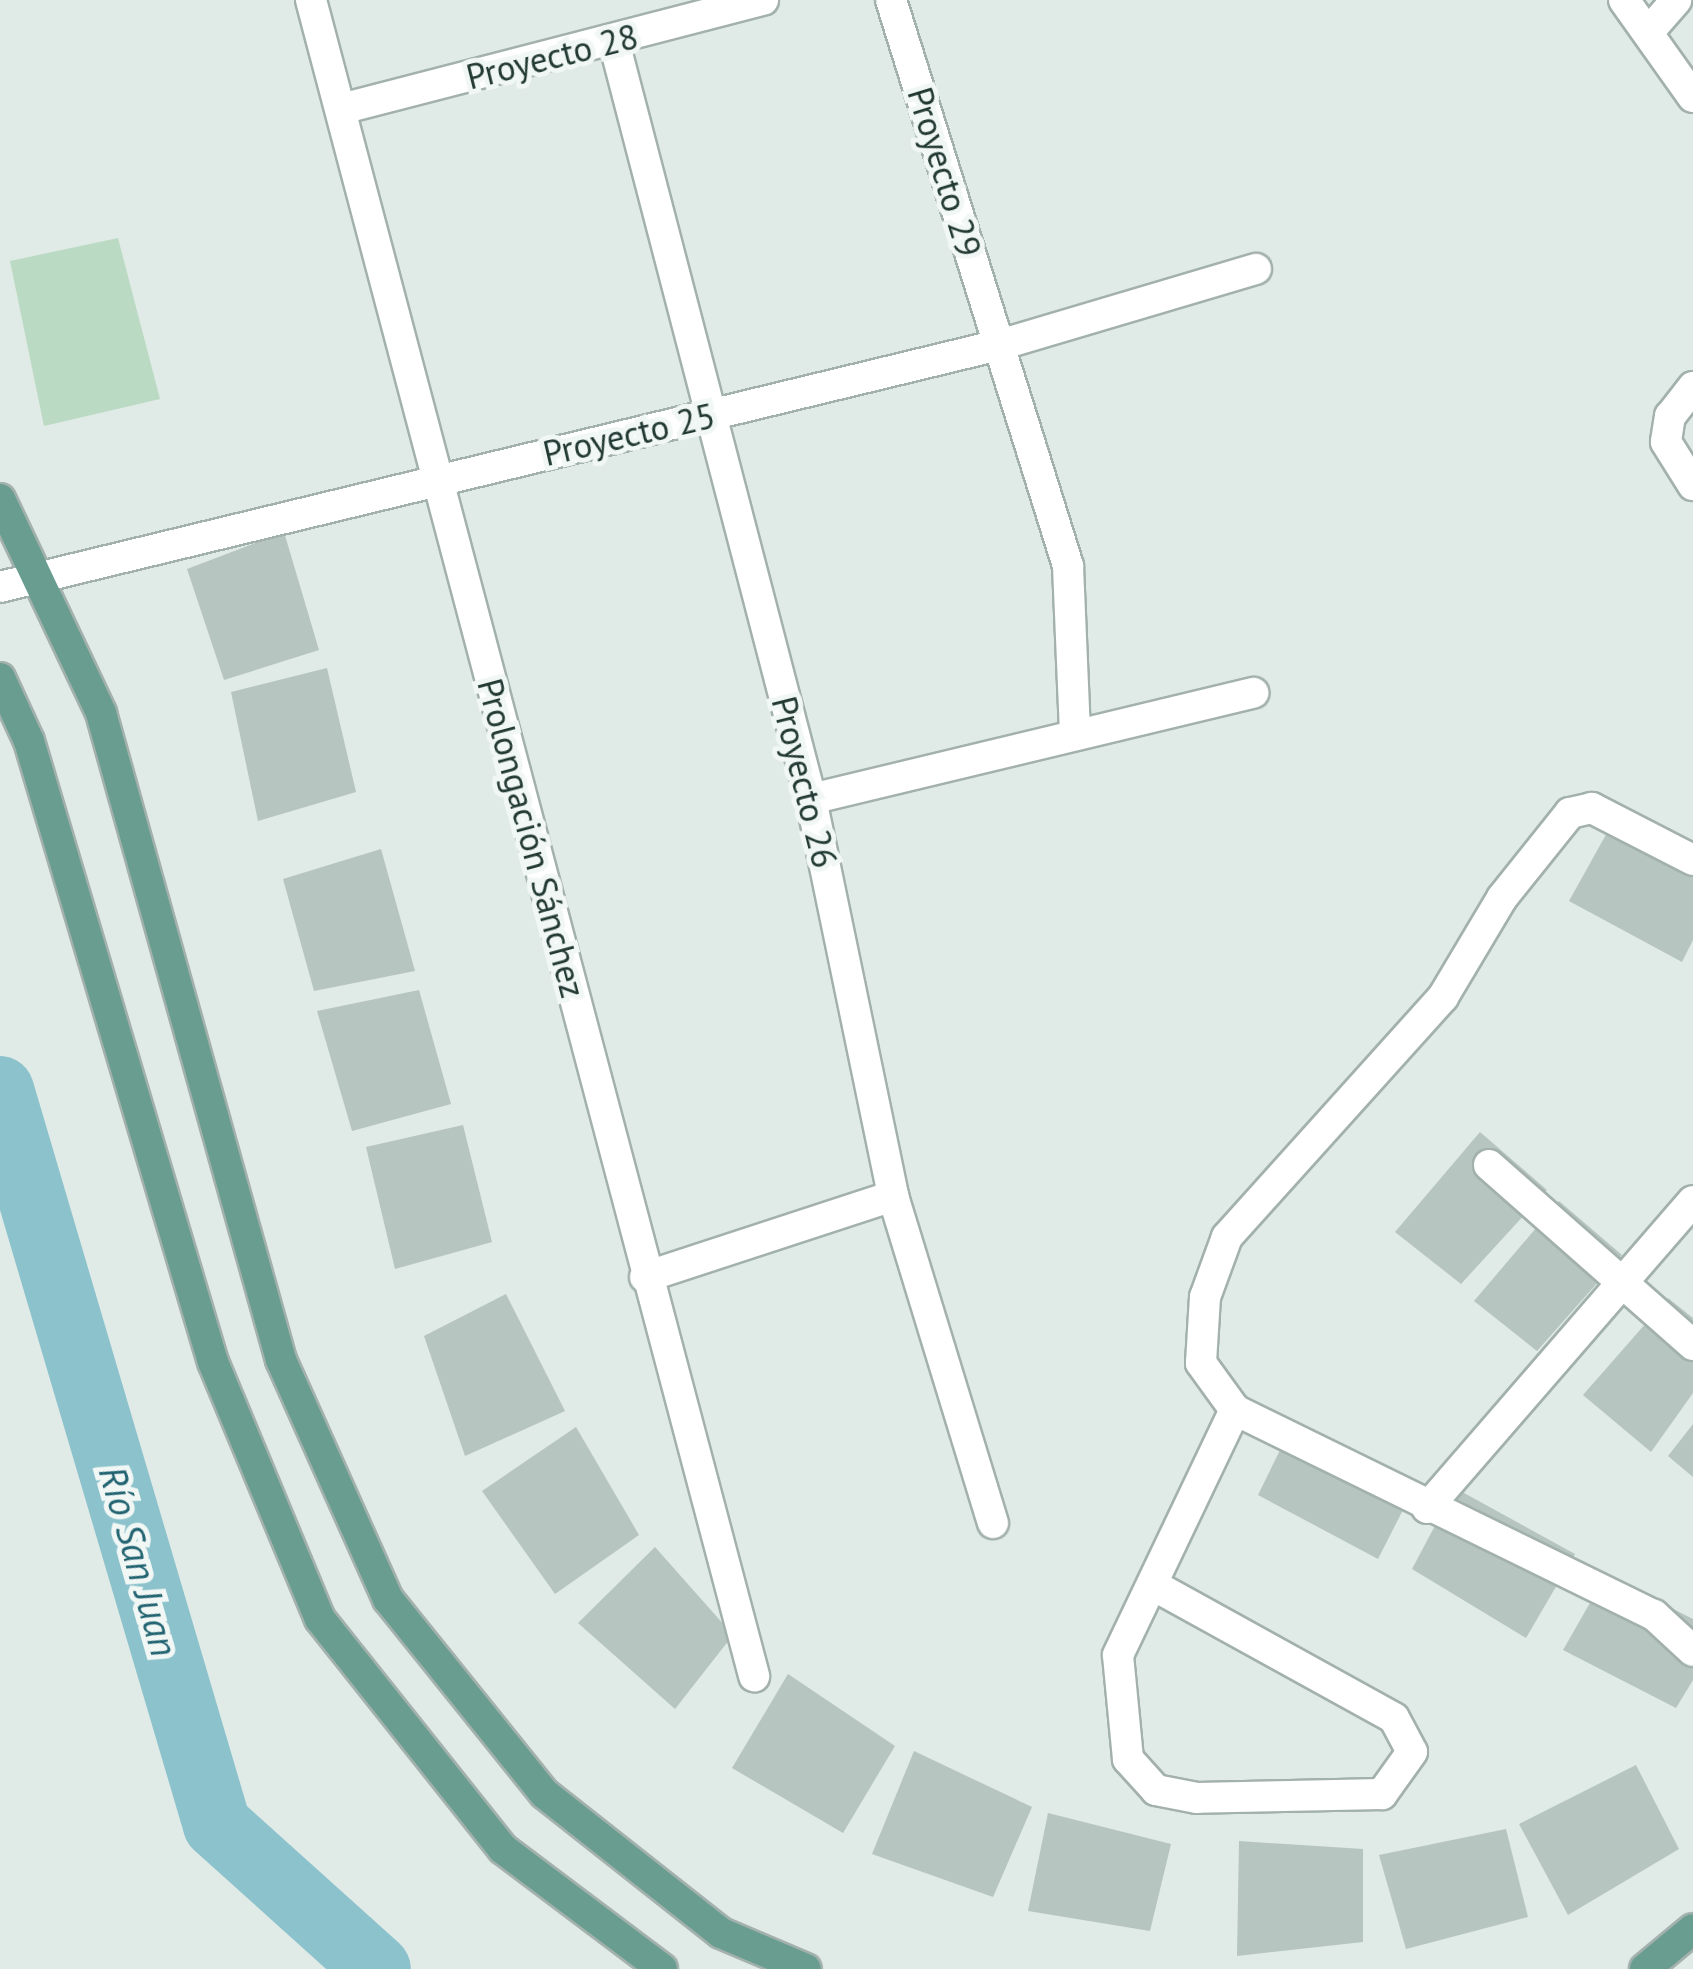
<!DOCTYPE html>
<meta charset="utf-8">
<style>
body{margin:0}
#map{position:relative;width:1693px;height:1969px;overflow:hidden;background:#e0eae6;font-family:"PT Sans",sans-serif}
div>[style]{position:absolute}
.green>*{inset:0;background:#bbdac3}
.river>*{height:68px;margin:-34px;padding:0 34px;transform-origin:34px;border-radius:34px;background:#8cc2cc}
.building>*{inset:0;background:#b6c5bf}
.roads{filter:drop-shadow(2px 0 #a3b1ad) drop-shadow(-2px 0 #a3b1ad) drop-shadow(0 2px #a3b1ad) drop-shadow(0 -2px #a3b1ad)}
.street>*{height:30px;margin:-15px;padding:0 15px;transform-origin:15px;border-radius:15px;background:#fff}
.primary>*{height:30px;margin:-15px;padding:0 15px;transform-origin:15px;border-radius:15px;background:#689d90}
span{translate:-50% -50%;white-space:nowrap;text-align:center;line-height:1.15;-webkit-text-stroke:10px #f1f7f4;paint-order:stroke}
.street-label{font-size:35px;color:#223933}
.water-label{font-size:38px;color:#216371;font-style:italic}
</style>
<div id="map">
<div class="green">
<i style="clip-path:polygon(118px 238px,160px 399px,44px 426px,10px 261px)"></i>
</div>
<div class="river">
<i style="left:0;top:1090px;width:766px;rotate:73.55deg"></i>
<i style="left:217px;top:1825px;width:215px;rotate:42deg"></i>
</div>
<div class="building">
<i style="clip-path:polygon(284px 532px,319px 650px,224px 680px,187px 569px)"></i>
<i style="clip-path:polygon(327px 668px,356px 792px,258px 821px,231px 692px)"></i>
<i style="clip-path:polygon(1613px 822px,1693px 872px,1693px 940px,1682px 962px,1569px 901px)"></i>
<i style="clip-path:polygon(381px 849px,415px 971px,314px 991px,283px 879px)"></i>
<i style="clip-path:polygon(419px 990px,451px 1104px,352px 1131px,317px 1011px)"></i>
<i style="clip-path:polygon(463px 1125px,492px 1242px,395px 1269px,366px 1147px)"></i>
<i style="clip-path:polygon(1480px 1132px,1547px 1190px,1461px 1284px,1395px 1232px)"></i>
<i style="clip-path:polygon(1559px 1201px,1622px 1255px,1537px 1351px,1474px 1301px)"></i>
<i style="clip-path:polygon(506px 1294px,565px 1411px,465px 1456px,424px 1336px)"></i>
<i style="clip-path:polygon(1668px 1298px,1693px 1318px,1693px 1393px,1651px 1452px,1583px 1395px)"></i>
<i style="clip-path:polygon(1693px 1424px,1693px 1477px,1668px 1456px)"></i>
<i style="clip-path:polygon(576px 1427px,639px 1535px,555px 1594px,482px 1491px)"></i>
<i style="clip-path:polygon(1284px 1442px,1406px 1504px,1378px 1559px,1258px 1495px)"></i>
<i style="clip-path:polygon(1455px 1488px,1575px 1554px,1526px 1638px,1412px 1569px)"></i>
<i style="clip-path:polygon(655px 1547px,733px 1635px,675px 1709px,578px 1623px)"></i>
<i style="clip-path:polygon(1606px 1575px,1693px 1619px,1693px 1680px,1676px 1708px,1563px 1650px)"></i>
<i style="clip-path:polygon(788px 1674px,895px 1746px,843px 1833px,732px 1768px)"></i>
<i style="clip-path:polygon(914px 1751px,1032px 1807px,993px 1897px,872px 1854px)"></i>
<i style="clip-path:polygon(1636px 1765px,1679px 1849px,1568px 1915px,1519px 1824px)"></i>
<i style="clip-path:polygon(1048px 1813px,1171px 1844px,1150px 1931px,1028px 1911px)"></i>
<i style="clip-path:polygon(1506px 1829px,1528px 1917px,1406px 1949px,1379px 1855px)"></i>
<i style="clip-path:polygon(1239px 1841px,1363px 1849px,1363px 1942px,1237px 1956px)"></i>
</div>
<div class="roads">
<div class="street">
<i style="left:311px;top:0;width:1734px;rotate:75.19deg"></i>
<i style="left:891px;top:0;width:593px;rotate:72.63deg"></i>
<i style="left:1068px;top:566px;width:169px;rotate:87.6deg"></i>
<i style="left:1624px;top:0;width:119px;rotate:54.6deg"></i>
<i style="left:1652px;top:28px;width:37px;rotate:-49deg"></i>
<i style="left:614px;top:42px;width:782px;rotate:75.41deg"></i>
<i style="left:811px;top:799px;width:405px;rotate:78.3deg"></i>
<i style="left:893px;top:1196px;width:342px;rotate:73deg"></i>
<i style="left:341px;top:109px;width:436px;rotate:-14.5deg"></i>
<i style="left:1693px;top:387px;width:37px;rotate:128deg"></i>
<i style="left:1670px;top:416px;width:26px;rotate:99deg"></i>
<i style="left:1666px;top:442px;width:51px;rotate:57.9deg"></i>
<i style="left:0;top:587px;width:1028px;rotate:-13.62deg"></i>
<i style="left:999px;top:345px;width:268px;rotate:-16.5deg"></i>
<i style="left:811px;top:799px;width:455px;rotate:-13.5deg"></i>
<i style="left:1693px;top:860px;width:114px;rotate:-152.8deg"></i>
<i style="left:1592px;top:808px;width:23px;rotate:167deg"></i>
<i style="left:1570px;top:813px;width:109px;rotate:128.7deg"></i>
<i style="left:1502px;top:898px;width:115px;rotate:120.8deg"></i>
<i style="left:1443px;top:997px;width:323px;rotate:132deg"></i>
<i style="left:1227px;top:1237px;width:64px;rotate:110.1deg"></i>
<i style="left:1205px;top:1297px;width:66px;rotate:93.5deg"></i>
<i style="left:1201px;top:1363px;width:58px;rotate:54.1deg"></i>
<i style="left:1235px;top:1410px;width:466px;rotate:26.1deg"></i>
<i style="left:1654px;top:1615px;width:53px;rotate:42.7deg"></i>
<i style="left:1489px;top:1165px;width:272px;rotate:41.4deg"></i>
<i style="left:645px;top:1277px;width:261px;rotate:-18.1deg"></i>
<i style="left:1427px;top:1508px;width:406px;rotate:-49.1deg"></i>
<i style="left:1153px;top:1585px;width:275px;rotate:28.9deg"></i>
<i style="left:1394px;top:1718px;width:38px;rotate:62deg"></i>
<i style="left:1412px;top:1752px;width:52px;rotate:125.5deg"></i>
<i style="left:1382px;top:1794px;width:185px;rotate:178.8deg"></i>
<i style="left:1197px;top:1798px;width:42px;rotate:-169deg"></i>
<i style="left:1156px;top:1790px;width:42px;rotate:-132.1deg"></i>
<i style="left:1128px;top:1759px;width:104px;rotate:-95.5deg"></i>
<i style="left:1118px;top:1655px;width:272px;rotate:-64.5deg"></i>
</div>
<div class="primary">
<i style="left:0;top:499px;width:237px;rotate:64.7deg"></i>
<i style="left:101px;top:713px;width:672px;rotate:74.45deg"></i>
<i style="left:281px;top:1360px;width:262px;rotate:65.9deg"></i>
<i style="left:388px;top:1599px;width:250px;rotate:51.2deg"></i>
<i style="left:545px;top:1794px;width:224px;rotate:38.3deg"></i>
<i style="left:721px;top:1933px;width:92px;rotate:23deg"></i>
<i style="left:0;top:678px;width:69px;rotate:65.3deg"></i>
<i style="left:29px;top:741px;width:648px;rotate:73.5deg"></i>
<i style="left:213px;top:1362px;width:278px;rotate:67.4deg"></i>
<i style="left:320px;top:1619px;width:294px;rotate:51.5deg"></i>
<i style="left:503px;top:1849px;width:199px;rotate:37deg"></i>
<i style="left:1645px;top:1969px;width:62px;rotate:-39.8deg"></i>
</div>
</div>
<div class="street-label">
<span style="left:552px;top:56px;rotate:-14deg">Proyecto 28</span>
<span style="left:945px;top:172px;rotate:73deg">Proyecto 29</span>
<span style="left:629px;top:434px;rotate:-13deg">Proyecto 25</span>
<span style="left:805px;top:782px;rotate:76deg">Proyecto 26</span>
<span style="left:532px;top:838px;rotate:75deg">Prolongación Sánchez</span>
</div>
<div class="water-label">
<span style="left:139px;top:1561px;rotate:74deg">Río San Juan</span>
</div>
</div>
